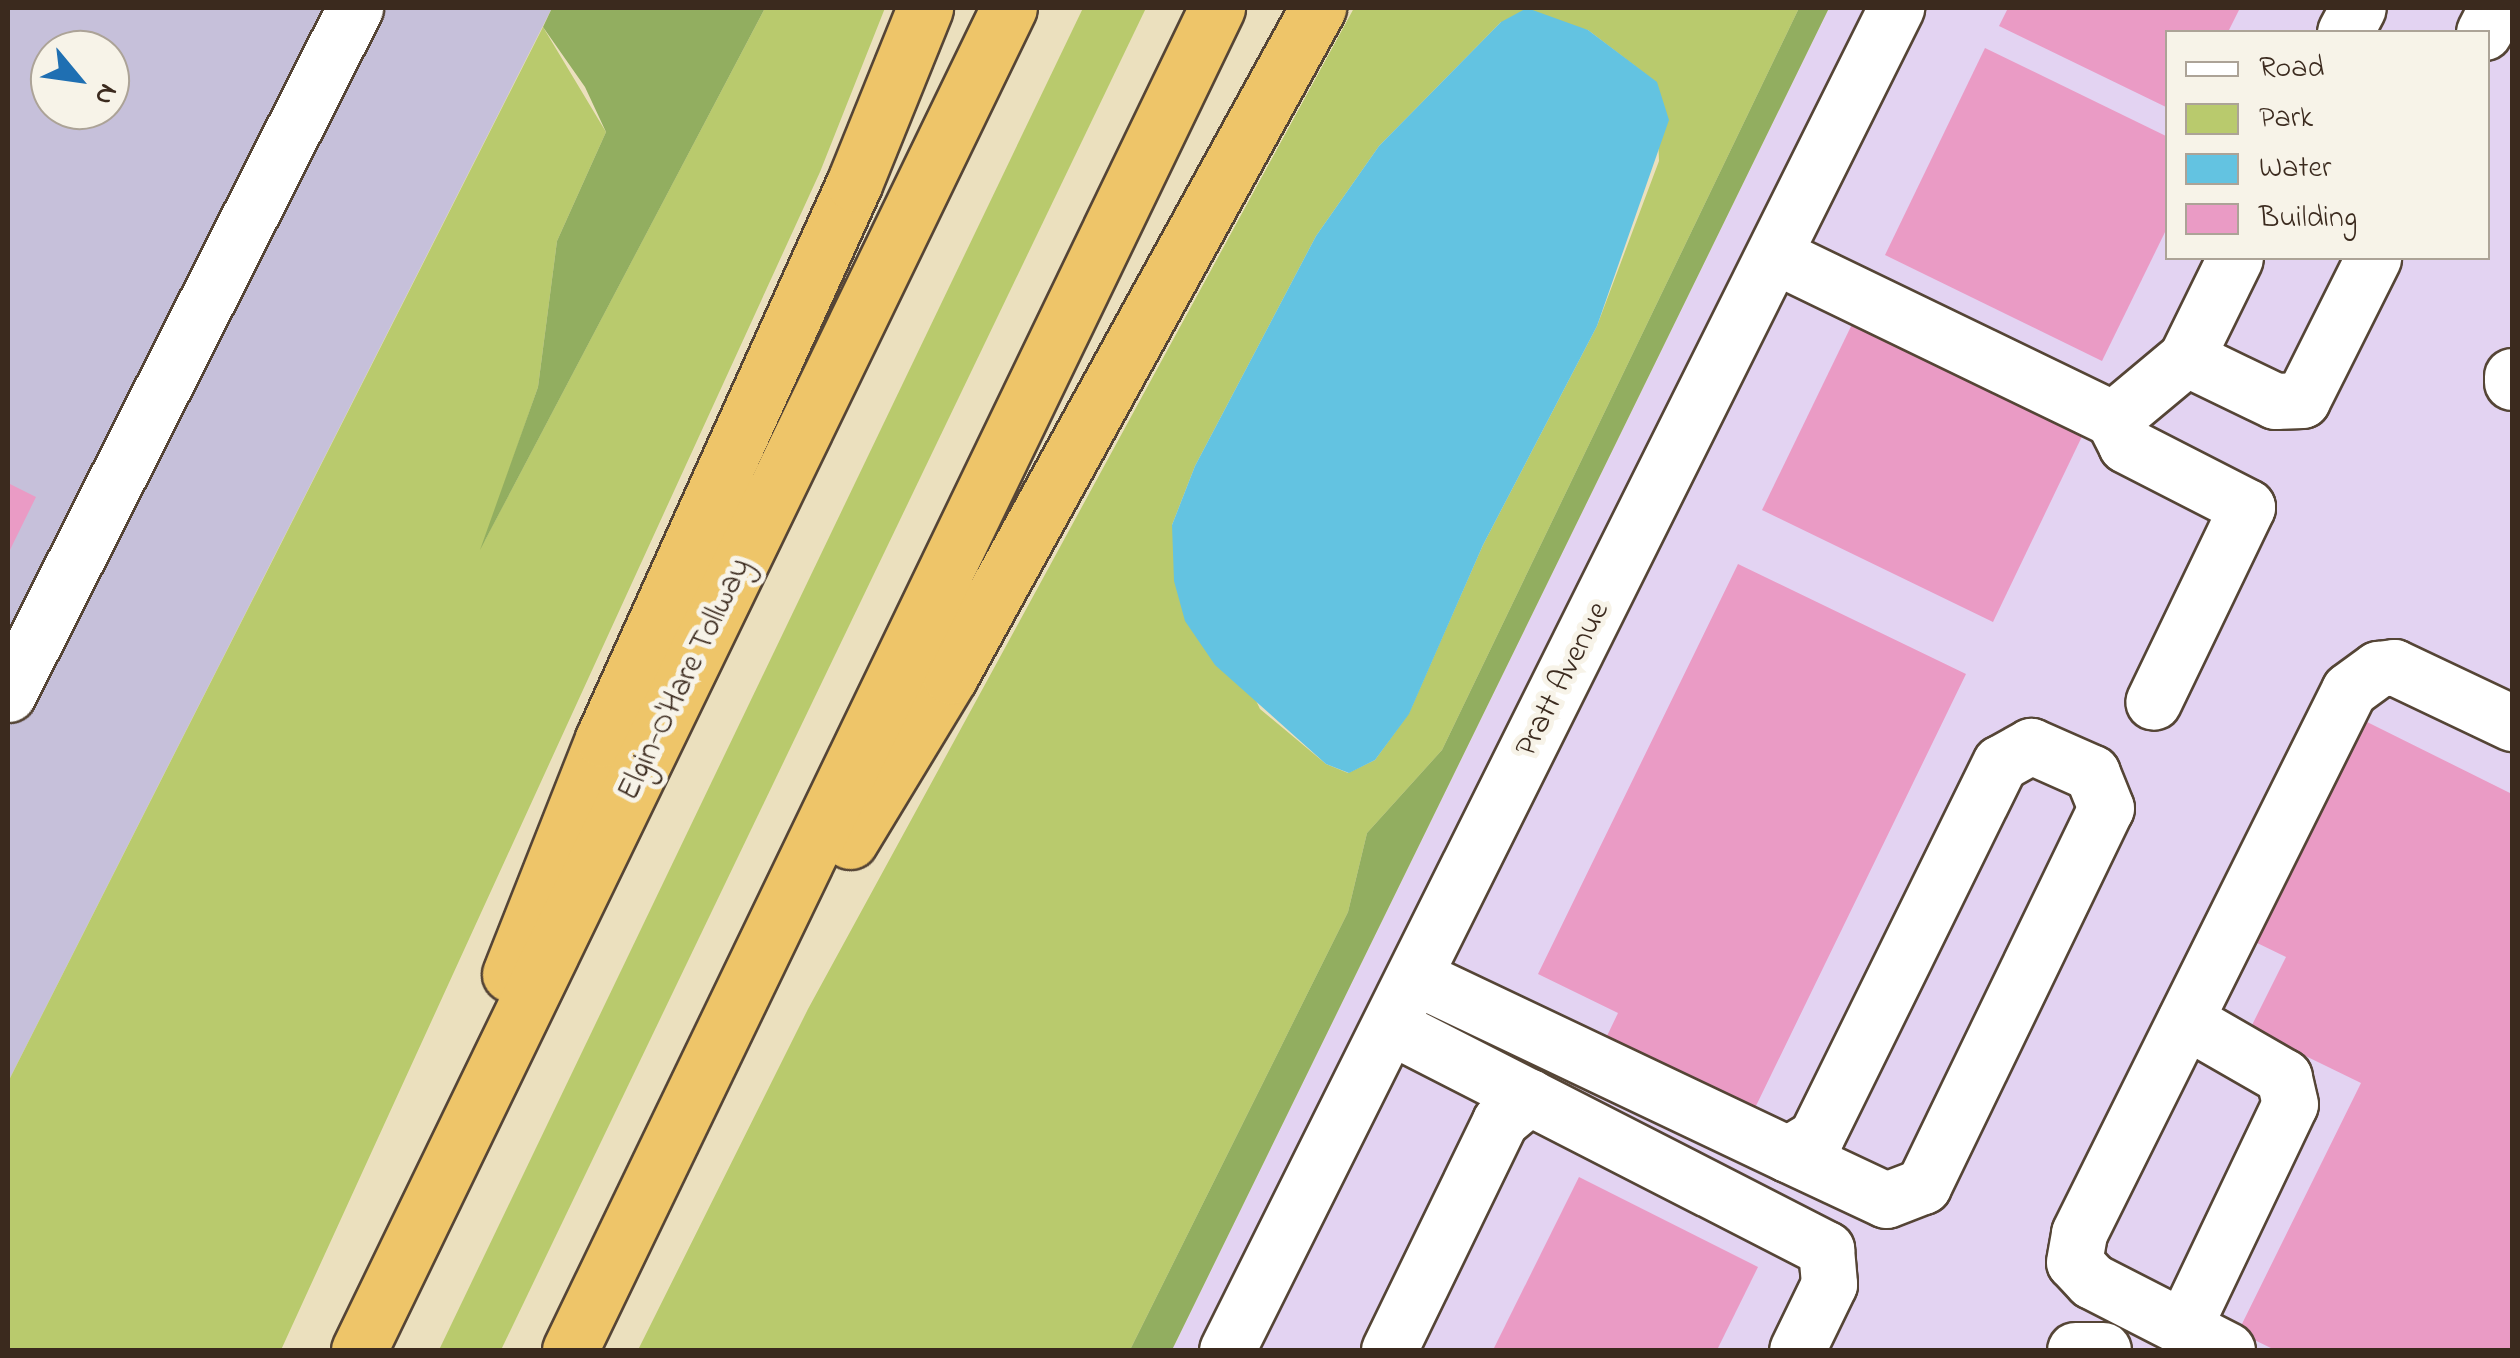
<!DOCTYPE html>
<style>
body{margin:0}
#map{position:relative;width:2520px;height:1358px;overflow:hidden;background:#ebe0be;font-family:"Indie Flower",sans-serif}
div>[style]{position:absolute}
.built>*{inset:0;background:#e3d3f2}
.industrial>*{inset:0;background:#c6c0da}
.green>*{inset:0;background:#b9ca6d}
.forest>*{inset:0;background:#92ae60}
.water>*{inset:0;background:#63c3e1}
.building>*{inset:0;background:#ea9bc5}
.roads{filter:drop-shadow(2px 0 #554536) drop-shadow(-2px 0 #554536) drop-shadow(0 2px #554536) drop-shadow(0 -2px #554536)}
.minor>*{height:55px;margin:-27.5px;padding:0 27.5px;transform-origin:27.5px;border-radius:27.5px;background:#fff}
.highway>*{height:55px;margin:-27.5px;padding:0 27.5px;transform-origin:27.5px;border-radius:27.5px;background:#eec569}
span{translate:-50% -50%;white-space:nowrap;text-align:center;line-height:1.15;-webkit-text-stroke:10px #f7f3e8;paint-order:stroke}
.street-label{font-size:32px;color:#3b2a1e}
.frame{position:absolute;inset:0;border:10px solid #3b2a1e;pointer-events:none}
.legend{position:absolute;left:2165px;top:30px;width:325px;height:230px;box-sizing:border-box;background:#f7f3e8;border:2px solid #aca397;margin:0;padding:12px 18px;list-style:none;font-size:30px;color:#3b2a1e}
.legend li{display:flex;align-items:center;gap:20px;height:50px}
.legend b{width:50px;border:2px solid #aca397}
.north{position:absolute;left:30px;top:30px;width:100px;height:100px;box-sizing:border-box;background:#f7f3e8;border:2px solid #aca397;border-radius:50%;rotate:119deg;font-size:28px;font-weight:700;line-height:40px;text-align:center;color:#3b2a1e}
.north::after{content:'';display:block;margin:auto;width:35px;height:45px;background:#1f6fb2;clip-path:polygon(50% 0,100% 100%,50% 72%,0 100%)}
</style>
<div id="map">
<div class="built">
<i style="clip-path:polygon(evenodd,1829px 8px,2512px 8px,2512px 1350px,1172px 1350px,1829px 8px,2168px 32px,2488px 32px,2488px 258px,2168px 258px,2168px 32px)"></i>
</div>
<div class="industrial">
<i style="clip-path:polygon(evenodd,8px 8px,552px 8px,8px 1082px,8px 8px,50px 50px,110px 50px,110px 110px,50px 110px,50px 50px)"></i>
</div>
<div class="green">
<i style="clip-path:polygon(765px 8px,885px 8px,820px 172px,281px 1350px,8px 1350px,8px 1082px,543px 27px,606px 132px,557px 241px,538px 387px,484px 542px)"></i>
<i style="clip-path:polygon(1083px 8px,1146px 8px,501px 1350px,439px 1350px)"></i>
<i style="clip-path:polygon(evenodd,1354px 8px,1799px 8px,1442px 750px,1367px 833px,1348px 912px,1130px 1350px,638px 1350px,808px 1009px,1354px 8px,1501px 22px,1588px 30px,1656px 82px,1659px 161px,1597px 326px,1483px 545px,1409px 713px,1375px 760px,1348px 773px,1326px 764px,1260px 709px,1172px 525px,1195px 466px,1316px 236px,1379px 146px,1501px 22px)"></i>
</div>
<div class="forest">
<i style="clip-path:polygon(552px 8px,765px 8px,480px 550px,538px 387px,557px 241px,606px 132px,585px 87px,543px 27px)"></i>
<i style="clip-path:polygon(1799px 8px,1829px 8px,1172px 1350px,1130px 1350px,1348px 912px,1367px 833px,1442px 750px)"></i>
</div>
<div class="water">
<i style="clip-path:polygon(1527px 8px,1588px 30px,1657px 82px,1669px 120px,1597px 326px,1483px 545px,1409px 714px,1375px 760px,1349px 773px,1326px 764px,1215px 665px,1185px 621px,1174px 581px,1172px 525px,1195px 466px,1316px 236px,1379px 146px,1501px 22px)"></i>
</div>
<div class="building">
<i style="clip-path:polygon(2008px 8px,2240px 8px,2228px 32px,2168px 32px,2168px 108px,1999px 26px)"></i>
<i style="clip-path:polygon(1985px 48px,2168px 137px,2168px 226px,2102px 361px,1885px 255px)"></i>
<i style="clip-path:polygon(1857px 314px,2087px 426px,1993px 622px,1762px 510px)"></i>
<i style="clip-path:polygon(8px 483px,36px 497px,8px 554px)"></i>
<i style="clip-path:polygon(1738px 564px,1966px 674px,1754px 1110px,1606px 1038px,1618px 1013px,1538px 974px)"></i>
<i style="clip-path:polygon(2361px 719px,2512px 794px,2512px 1350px,2275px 1350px,2238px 1332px,2361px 1083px,2250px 1029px,2286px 957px,2251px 940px)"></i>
<i style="clip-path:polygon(1579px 1177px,1758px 1267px,1717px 1350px,1493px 1350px)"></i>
</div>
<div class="roads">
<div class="minor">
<i style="left:2345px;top:32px;width:27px;rotate:-62deg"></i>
<i style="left:2484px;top:32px;width:27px;rotate:-63deg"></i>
<i style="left:1776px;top:256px;width:374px;rotate:25.8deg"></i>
<i style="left:2113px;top:419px;width:95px;rotate:-39.9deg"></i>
<i style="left:2186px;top:358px;width:99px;rotate:25.8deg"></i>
<i style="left:2275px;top:401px;width:27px;rotate:-2deg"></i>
<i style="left:2302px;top:400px;width:159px;rotate:-63.4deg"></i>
<i style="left:2186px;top:358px;width:111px;rotate:-63.9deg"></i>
<i style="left:2512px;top:376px;width:6px;rotate:90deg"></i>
<i style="left:2113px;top:419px;width:29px;rotate:63deg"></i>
<i style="left:2126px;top:445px;width:136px;rotate:27.1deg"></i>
<i style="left:2247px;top:507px;width:216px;rotate:115.7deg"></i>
<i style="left:8px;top:694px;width:769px;rotate:-63.17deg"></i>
<i style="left:1415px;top:977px;width:413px;rotate:25.4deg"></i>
<i style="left:1788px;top:1154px;width:108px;rotate:25.1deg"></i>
<i style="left:1886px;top:1200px;width:40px;rotate:-21deg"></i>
<i style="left:1923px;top:1186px;width:420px;rotate:-64.2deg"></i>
<i style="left:2106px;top:808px;width:38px;rotate:-112deg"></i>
<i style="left:2092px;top:773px;width:67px;rotate:-156.1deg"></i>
<i style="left:2031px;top:746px;width:35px;rotate:151deg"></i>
<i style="left:2000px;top:763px;width:417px;rotate:116.2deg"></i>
<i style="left:1816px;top:1137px;width:33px;rotate:149deg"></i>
<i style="left:1390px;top:1026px;width:156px;rotate:27.1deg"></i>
<i style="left:2183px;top:1328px;width:248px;rotate:-64.5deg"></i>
<i style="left:2290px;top:1104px;width:28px;rotate:-103deg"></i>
<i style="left:2284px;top:1077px;width:114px;rotate:-150.1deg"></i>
<i style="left:1227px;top:1350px;width:1500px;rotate:-63.5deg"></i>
<i style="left:1389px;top:1350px;width:254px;rotate:-64.1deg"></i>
<i style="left:1500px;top:1121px;width:38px;rotate:-40deg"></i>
<i style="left:1529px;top:1097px;width:334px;rotate:27.1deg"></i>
<i style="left:1826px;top:1249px;width:35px;rotate:85deg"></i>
<i style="left:1829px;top:1284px;width:73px;rotate:115.9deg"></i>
<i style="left:2075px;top:1350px;width:28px"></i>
<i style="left:2227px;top:1350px;width:152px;rotate:-152.9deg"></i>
<i style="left:2092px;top:1281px;width:26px;rotate:-133deg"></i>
<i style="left:2074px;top:1262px;width:29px;rotate:-80deg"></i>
<i style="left:2079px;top:1233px;width:606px;rotate:-63.56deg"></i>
<i style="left:2349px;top:690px;width:36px;rotate:-36deg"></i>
<i style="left:2378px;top:669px;width:16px;rotate:-7deg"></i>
<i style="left:2394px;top:667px;width:131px;rotate:25.4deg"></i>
</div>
<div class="highway">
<i style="left:850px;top:841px;width:193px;rotate:-58.8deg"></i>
<i style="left:950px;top:676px;width:763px;rotate:-61.15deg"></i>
<i style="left:510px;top:974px;width:253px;rotate:-68.4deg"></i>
<i style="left:603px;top:739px;width:609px;rotate:-65.67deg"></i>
<i style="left:854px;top:184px;width:190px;rotate:-68deg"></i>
<i style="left:359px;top:1350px;width:1491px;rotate:-64.16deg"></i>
<i style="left:570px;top:1350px;width:1490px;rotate:-64.26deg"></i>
</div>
</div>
<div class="street-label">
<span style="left:686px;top:680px;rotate:-64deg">Elgin-O'Hare Tollway</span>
<span style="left:1564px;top:680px;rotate:-63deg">Pratt Avenue</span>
</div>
<div class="frame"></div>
<ul class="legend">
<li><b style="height:12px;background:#fff"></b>Road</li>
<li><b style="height:28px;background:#b9ca6d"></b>Park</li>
<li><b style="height:28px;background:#63c3e1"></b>Water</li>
<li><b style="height:28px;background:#ea9bc5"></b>Building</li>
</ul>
<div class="north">N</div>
</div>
